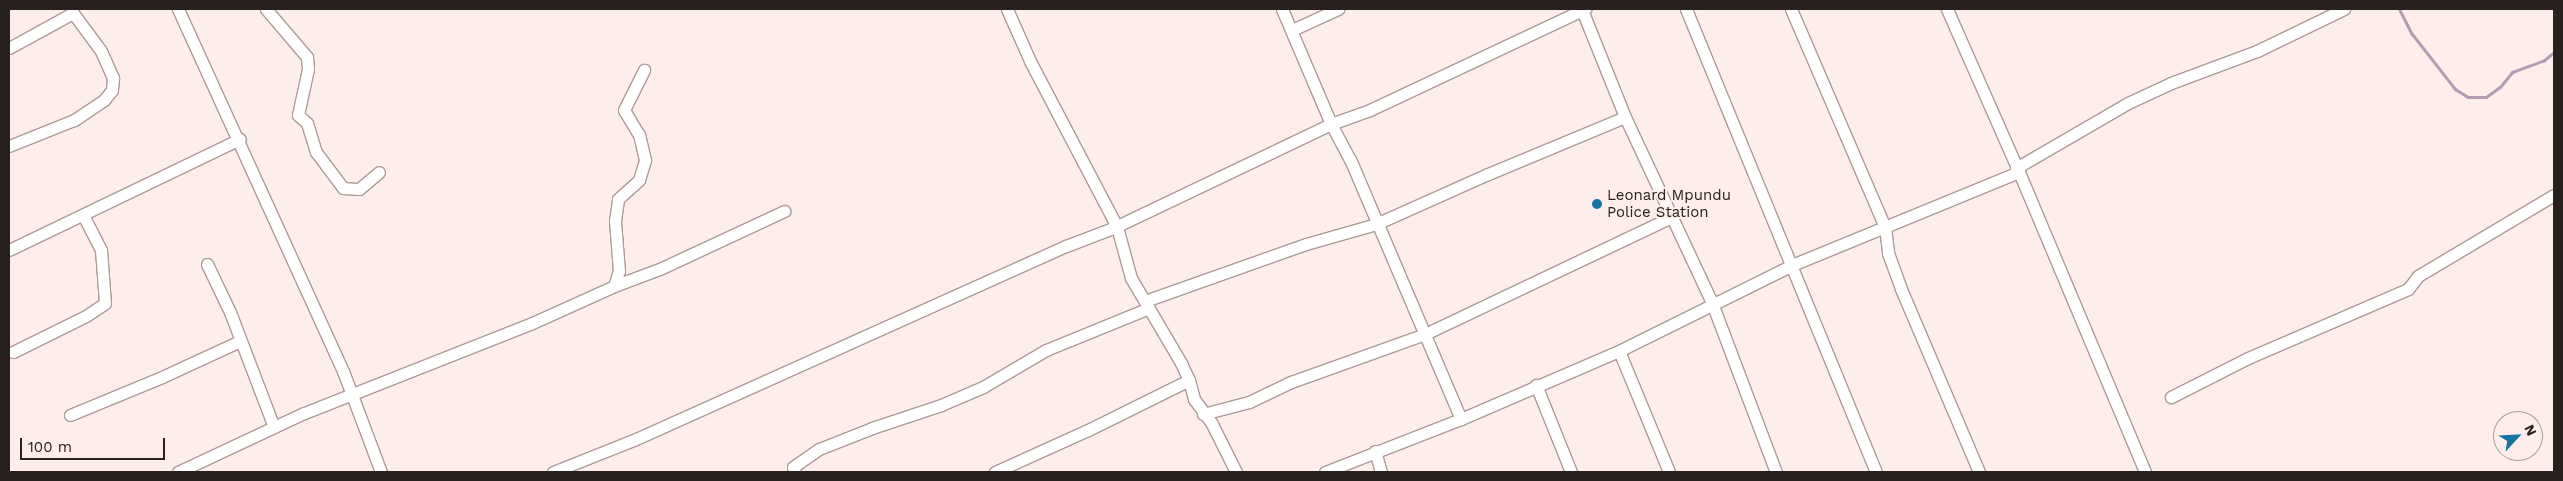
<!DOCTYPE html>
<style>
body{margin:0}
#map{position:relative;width:2563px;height:481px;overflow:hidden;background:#feeeeb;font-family:"Work Sans",sans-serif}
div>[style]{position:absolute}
.stream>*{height:3px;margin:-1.5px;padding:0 1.5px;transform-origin:1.5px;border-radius:1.5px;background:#b69bb3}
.roads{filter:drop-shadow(1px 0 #ac9a96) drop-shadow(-1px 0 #ac9a96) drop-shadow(0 1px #ac9a96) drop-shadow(0 -1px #ac9a96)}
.minor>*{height:11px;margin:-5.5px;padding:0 5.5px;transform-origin:5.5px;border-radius:5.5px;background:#fff}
.dots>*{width:14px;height:14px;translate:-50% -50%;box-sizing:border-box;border:2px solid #feeeeb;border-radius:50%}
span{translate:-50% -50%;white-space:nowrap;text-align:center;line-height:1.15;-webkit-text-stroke:4px #feeeeb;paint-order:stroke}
.poi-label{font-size:15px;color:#27201e}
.left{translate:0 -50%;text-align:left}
.frame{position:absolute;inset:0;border:10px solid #27201e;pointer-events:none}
.north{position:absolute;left:2493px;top:411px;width:50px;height:50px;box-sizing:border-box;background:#feeeeb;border:1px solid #a89c99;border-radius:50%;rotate:65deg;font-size:14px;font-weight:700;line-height:20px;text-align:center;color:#27201e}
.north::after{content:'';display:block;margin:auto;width:18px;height:22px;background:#1775a3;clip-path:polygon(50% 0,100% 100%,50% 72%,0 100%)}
.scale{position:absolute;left:20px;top:438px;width:145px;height:22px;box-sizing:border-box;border:2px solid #27201e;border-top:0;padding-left:6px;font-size:15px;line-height:18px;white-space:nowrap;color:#27201e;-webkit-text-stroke:4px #feeeeb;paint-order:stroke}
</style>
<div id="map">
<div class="stream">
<i style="left:2399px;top:9px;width:28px;rotate:63deg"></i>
<i style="left:2412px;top:34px;width:70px;rotate:52deg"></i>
<i style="left:2455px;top:89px;width:15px;rotate:32deg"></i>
<i style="left:2468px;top:97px;width:18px"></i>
<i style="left:2486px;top:97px;width:17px;rotate:-36deg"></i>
<i style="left:2500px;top:87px;width:19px;rotate:-51deg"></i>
<i style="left:2512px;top:72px;width:33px;rotate:-20deg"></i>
<i style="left:2543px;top:61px;width:14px;rotate:-39deg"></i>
</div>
<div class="roads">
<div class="minor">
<i style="left:178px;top:9px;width:398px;rotate:65.5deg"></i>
<i style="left:343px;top:371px;width:108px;rotate:69.4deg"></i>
<i style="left:266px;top:9px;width:63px;rotate:49.5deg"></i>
<i style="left:307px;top:57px;width:12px;rotate:85deg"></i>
<i style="left:308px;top:69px;width:47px;rotate:102.3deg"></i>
<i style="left:298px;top:115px;width:12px;rotate:42deg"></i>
<i style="left:307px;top:123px;width:30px;rotate:73deg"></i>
<i style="left:316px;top:152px;width:45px;rotate:53.1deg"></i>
<i style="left:343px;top:188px;width:16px;rotate:4deg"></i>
<i style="left:359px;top:189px;width:26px;rotate:-40deg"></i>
<i style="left:1007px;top:9px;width:57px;rotate:66.1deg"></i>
<i style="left:1030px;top:61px;width:187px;rotate:62.3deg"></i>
<i style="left:1117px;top:227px;width:53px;rotate:74.6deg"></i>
<i style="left:1131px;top:278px;width:99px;rotate:59.5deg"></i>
<i style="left:1181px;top:363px;width:19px;rotate:65deg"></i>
<i style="left:1189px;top:380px;width:20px;rotate:75deg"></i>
<i style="left:1194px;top:399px;width:31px;rotate:54deg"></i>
<i style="left:1212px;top:424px;width:54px;rotate:63.4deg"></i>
<i style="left:1282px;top:9px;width:125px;rotate:66.9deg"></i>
<i style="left:1331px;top:124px;width:40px;rotate:62deg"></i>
<i style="left:1350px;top:159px;width:283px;rotate:66.9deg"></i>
<i style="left:1686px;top:9px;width:500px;rotate:67.69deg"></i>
<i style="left:1791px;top:9px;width:237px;rotate:66.7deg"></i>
<i style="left:1885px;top:227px;width:26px;rotate:83deg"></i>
<i style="left:1888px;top:253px;width:38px;rotate:70deg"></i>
<i style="left:1901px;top:289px;width:199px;rotate:66.9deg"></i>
<i style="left:1947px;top:9px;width:178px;rotate:66.2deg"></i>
<i style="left:2019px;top:172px;width:325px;rotate:67.2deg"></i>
<i style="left:1582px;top:10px;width:115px;rotate:68.1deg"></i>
<i style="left:1625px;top:117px;width:205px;rotate:64.9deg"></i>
<i style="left:1712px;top:303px;width:181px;rotate:69.3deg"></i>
<i style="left:1292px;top:30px;width:51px;rotate:-24.5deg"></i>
<i style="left:9px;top:48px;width:73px;rotate:-28.7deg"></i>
<i style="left:73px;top:13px;width:47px;rotate:53.6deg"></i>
<i style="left:101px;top:51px;width:30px;rotate:66deg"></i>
<i style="left:113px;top:78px;width:12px;rotate:95deg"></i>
<i style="left:112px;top:90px;width:13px;rotate:129deg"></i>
<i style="left:104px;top:100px;width:36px;rotate:146deg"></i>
<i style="left:74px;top:120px;width:70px;rotate:158.2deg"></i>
<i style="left:2016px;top:168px;width:129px;rotate:-30.1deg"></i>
<i style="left:2128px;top:103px;width:47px;rotate:-24.9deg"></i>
<i style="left:2171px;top:83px;width:92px;rotate:-20.4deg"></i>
<i style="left:2257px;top:51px;width:97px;rotate:-25.8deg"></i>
<i style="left:9px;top:250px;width:256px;rotate:-25.7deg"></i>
<i style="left:207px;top:264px;width:53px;rotate:64.4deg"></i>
<i style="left:230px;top:312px;width:123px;rotate:69.1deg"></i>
<i style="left:614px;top:286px;width:16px;rotate:-72deg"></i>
<i style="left:619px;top:271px;width:50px;rotate:-94.6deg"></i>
<i style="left:615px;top:221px;width:22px;rotate:-82deg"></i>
<i style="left:618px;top:199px;width:28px;rotate:-42deg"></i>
<i style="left:639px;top:180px;width:21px;rotate:-73deg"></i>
<i style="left:645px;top:160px;width:26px;rotate:-103deg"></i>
<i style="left:639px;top:135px;width:29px;rotate:-121deg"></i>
<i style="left:624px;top:110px;width:45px;rotate:-63.4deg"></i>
<i style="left:1145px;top:301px;width:171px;rotate:-19.5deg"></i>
<i style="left:1306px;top:244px;width:73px;rotate:-15.9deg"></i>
<i style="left:1376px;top:224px;width:123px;rotate:-24.1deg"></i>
<i style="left:1488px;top:174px;width:148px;rotate:-22.6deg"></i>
<i style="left:1619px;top:351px;width:131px;rotate:67.5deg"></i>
<i style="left:13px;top:352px;width:81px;rotate:-26.3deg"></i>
<i style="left:86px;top:316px;width:23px;rotate:-34deg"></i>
<i style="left:105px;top:303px;width:53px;rotate:-94.3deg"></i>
<i style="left:101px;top:250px;width:38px;rotate:-117deg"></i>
<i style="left:1536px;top:385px;width:94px;rotate:68.1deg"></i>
<i style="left:2171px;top:397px;width:86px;rotate:-26.9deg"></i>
<i style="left:2248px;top:358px;width:174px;rotate:-23.3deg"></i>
<i style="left:2408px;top:289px;width:16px;rotate:-52deg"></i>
<i style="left:2418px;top:276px;width:158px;rotate:-30.8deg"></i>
<i style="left:1203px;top:414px;width:48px;rotate:-14.6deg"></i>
<i style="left:1249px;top:402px;width:47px;rotate:-25.5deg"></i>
<i style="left:1291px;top:382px;width:142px;rotate:-19.7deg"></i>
<i style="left:1425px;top:334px;width:272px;rotate:-25.4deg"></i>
<i style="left:70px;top:415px;width:100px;rotate:-22.4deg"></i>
<i style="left:162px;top:377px;width:86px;rotate:-24.8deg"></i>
<i style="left:1375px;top:451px;width:22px;rotate:74deg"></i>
<i style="left:178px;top:472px;width:139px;rotate:-25.1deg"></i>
<i style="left:304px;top:413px;width:243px;rotate:-21.5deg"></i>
<i style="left:530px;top:324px;width:92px;rotate:-24.3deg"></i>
<i style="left:614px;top:286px;width:51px;rotate:-20.6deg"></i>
<i style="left:662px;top:268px;width:135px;rotate:-25deg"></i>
<i style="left:553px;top:472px;width:89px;rotate:-21.7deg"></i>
<i style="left:636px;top:439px;width:471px;rotate:-24.2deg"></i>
<i style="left:1066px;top:246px;width:50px;rotate:-21deg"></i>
<i style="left:1113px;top:228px;width:242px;rotate:-25.5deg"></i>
<i style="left:1331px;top:124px;width:41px;rotate:-19.7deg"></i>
<i style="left:1370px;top:110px;width:238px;rotate:-25.2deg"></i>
<i style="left:795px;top:472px;width:5px;rotate:-112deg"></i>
<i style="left:793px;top:467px;width:32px;rotate:-35deg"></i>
<i style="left:819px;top:449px;width:57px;rotate:-21.6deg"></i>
<i style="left:872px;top:428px;width:73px;rotate:-18.4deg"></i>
<i style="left:941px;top:405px;width:46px;rotate:-23.2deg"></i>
<i style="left:983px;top:387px;width:73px;rotate:-30.4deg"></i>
<i style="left:1046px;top:350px;width:111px;rotate:-22.2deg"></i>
<i style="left:995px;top:472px;width:100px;rotate:-24.3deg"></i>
<i style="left:1086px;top:431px;width:115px;rotate:-26.3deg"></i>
<i style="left:1325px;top:472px;width:146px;rotate:-21.3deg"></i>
<i style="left:1461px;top:419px;width:172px;rotate:-23.3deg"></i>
<i style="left:1619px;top:351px;width:193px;rotate:-26.4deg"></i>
<i style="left:1792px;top:265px;width:245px;rotate:-22.3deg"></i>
</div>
</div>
<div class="dots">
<i style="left:1597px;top:204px;background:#1775a3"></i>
</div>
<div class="poi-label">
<span class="left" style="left:1607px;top:204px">Leonard Mpundu<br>Police Station</span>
</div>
<div class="frame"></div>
<div class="north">N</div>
<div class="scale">100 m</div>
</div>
